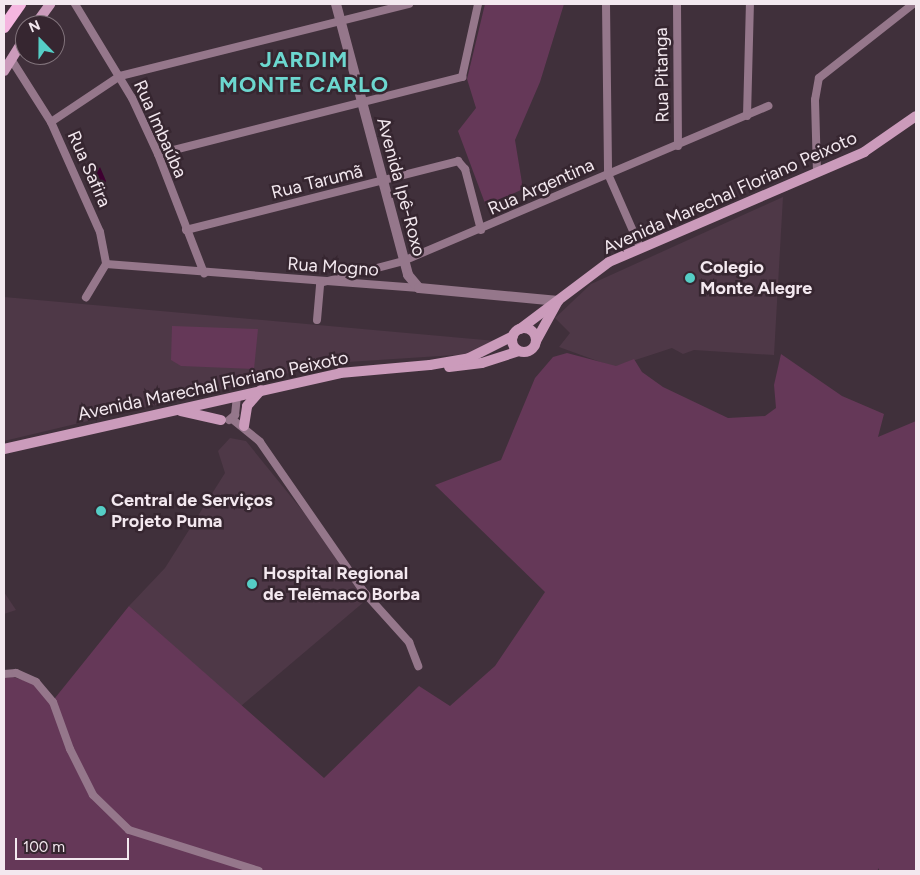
<!DOCTYPE html>
<meta charset="utf-8">
<style>
body{margin:0}
#map{position:relative;width:920px;height:875px;overflow:hidden;background:#40303b;font-family:Figtree,sans-serif}
div>[style]{position:absolute}
.built>*{inset:0;background:#4e3847}
.green>*{inset:0;background:#653858}
.water>*{inset:0;background:#3e0131}
.minor>*{height:8px;margin:-4px;padding:0 4px;transform-origin:4px;border-radius:4px;background:#95778b}
.tertiary>*{height:10px;margin:-5px;padding:0 5px;transform-origin:5px;border-radius:5px;background:#95778b}
.secondary>*{height:10px;margin:-5px;padding:0 5px;transform-origin:5px;border-radius:5px;background:#cb9bbb}
.secondary>.ring{margin:-5px;padding:0;box-sizing:content-box;background:none;border:10px solid #cb9bbb;border-radius:50%}
.primary>*{height:12px;margin:-6px;padding:0 6px;transform-origin:6px;border-radius:6px;background:#f5b6e0}
.dots>*{width:14px;height:14px;translate:-50% -50%;box-sizing:border-box;border:2px solid #362630;border-radius:50%}
span{translate:-50% -50%;white-space:nowrap;text-align:center;line-height:1.15;-webkit-text-stroke:5px #362630;paint-order:stroke}
.street-label{font-size:18px;color:#f3e8ef}
.poi-label{font-size:18px;color:#f3e8ef;font-weight:700}
.left{translate:0 -50%;text-align:left}
.district-label{font-size:22px;color:#6cd7cf;font-weight:700;letter-spacing:1px}
.frame{position:absolute;inset:0;border:5px solid #f3e8ef;pointer-events:none}
.north{position:absolute;left:15px;top:15px;width:50px;height:50px;box-sizing:border-box;background:#362630;border:1px solid #82747c;border-radius:50%;rotate:338deg;font-size:14px;font-weight:700;line-height:20px;text-align:center;color:#f3e8ef}
.north::after{content:'';display:block;margin:auto;width:18px;height:22px;background:#55cec6;clip-path:polygon(50% 0,100% 100%,50% 72%,0 100%)}
.scale{position:absolute;left:15px;top:838px;width:114px;height:22px;box-sizing:border-box;border:2px solid #f3e8ef;border-top:0;padding-left:6px;font-size:15px;line-height:18px;white-space:nowrap;color:#f3e8ef;-webkit-text-stroke:4px #362630;paint-order:stroke}
</style>
<div id="map">
<div class="built">
<i style="clip-path:polygon(783px 197px,774px 355px,694px 350px,683px 354px,672px 348px,614px 367px,559px 347px,570px 333px,555px 318px,591px 284px)"></i>
<i style="clip-path:polygon(4px 297px,496px 341px,471px 354px,332px 363px,4px 441px)"></i>
<i style="clip-path:polygon(230px 438px,246px 441px,314px 525px,365px 601px,241px 706px,129px 606px,165px 568px,225px 473px,218px 451px)"></i>
<i style="clip-path:polygon(4px 592px,16px 610px,4px 614px)"></i>
</div>
<div class="green">
<i style="clip-path:polygon(485px 4px,564px 4px,540px 82px,515px 140px,523px 189px,486px 206px,458px 131px,476px 108px,467px 79px)"></i>
<i style="clip-path:polygon(172px 326px,258px 329px,254px 369px,181px 366px,171px 360px)"></i>
<i style="clip-path:polygon(567px 353px,616px 366px,634px 359px,642px 372px,663px 387px,728px 418px,765px 416px,776px 408px,774px 385px,781px 354px,842px 396px,884px 414px,878px 437px,916px 421px,916px 871px,879px 871px,879px 868px,877px 871px,4px 871px,4px 678px,13px 677px,36px 684px,51px 703px,129px 606px,324px 778px,419px 686px,450px 706px,495px 666px,545px 592px,435px 485px,501px 460px,535px 378px,553px 357px)"></i>
</div>
<div class="water">
<i style="clip-path:polygon(100px 167px,106px 181px,100px 192px,96px 189px,99px 183px,94px 177px)"></i>
</div>
<div class="minor">
<i style="left:75px;top:4px;width:110px;rotate:58.8deg"></i>
<i style="left:132px;top:98px;width:62px;rotate:65.1deg"></i>
<i style="left:158px;top:154px;width:128px;rotate:68.9deg"></i>
<i style="left:606px;top:4px;width:170px;rotate:89.3deg"></i>
<i style="left:608px;top:174px;width:80px;rotate:66.3deg"></i>
<i style="left:677px;top:4px;width:142px;rotate:89.6deg"></i>
<i style="left:11px;top:59px;width:75px;rotate:57.6deg"></i>
<i style="left:51px;top:122px;width:120px;rotate:66deg"></i>
<i style="left:100px;top:232px;width:33px;rotate:79deg"></i>
<i style="left:106px;top:264px;width:39px;rotate:121deg"></i>
<i style="left:747px;top:116px;width:112px;rotate:-88.5deg"></i>
<i style="left:51px;top:122px;width:83px;rotate:-33.7deg"></i>
<i style="left:120px;top:76px;width:298px;rotate:-14deg"></i>
<i style="left:158px;top:154px;width:314px;rotate:-14.2deg"></i>
<i style="left:462px;top:77px;width:75px;rotate:-77.6deg"></i>
<i style="left:817px;top:172px;width:72px;rotate:-91.6deg"></i>
<i style="left:815px;top:100px;width:22px;rotate:-80deg"></i>
<i style="left:819px;top:78px;width:120px;rotate:-38.2deg"></i>
<i style="left:186px;top:230px;width:281px;rotate:-14.2deg"></i>
<i style="left:458px;top:161px;width:11px;rotate:49deg"></i>
<i style="left:465px;top:169px;width:63px;rotate:75.3deg"></i>
<i style="left:106px;top:264px;width:314px;rotate:4.4deg"></i>
<i style="left:320px;top:283px;width:86px;rotate:-14.8deg"></i>
<i style="left:403px;top:261px;width:397px;rotate:-23deg"></i>
<i style="left:317px;top:320px;width:37px;rotate:-85deg"></i>
<i style="left:232px;top:419px;width:36px;rotate:39deg"></i>
<i style="left:260px;top:442px;width:181px;rotate:55.3deg"></i>
<i style="left:363px;top:591px;width:69px;rotate:48deg"></i>
<i style="left:409px;top:642px;width:26px;rotate:69deg"></i>
<i style="left:229px;top:420px;width:8px;rotate:-40deg"></i>
<i style="left:235px;top:415px;width:18px;rotate:-84deg"></i>
<i style="left:4px;top:674px;width:12px;rotate:-5deg"></i>
<i style="left:16px;top:673px;width:22px;rotate:24deg"></i>
<i style="left:36px;top:682px;width:26px;rotate:50deg"></i>
<i style="left:53px;top:702px;width:50px;rotate:70.1deg"></i>
<i style="left:70px;top:749px;width:51px;rotate:63.4deg"></i>
<i style="left:93px;top:795px;width:50px;rotate:44.2deg"></i>
<i style="left:129px;top:830px;width:136px;rotate:17.5deg"></i>
</div>
<div class="tertiary">
<i style="left:336px;top:4px;width:280px;rotate:75.1deg"></i>
<i style="left:408px;top:275px;width:17px;rotate:50deg"></i>
<i style="left:419px;top:288px;width:140px;rotate:5.3deg"></i>
</div>
<div class="secondary">
<i style="left:35px;top:25px;width:26px;rotate:-54deg"></i>
<i style="left:4px;top:71px;width:39px;rotate:-58deg"></i>
<i class="ring" style="left:512px;top:328px;width:14px;height:14px"></i>
<i style="left:520px;top:329px;width:111px;rotate:-37deg"></i>
<i style="left:609px;top:262px;width:278px;rotate:-23.3deg"></i>
<i style="left:864px;top:152px;width:63px;rotate:-34.7deg"></i>
<i style="left:536px;top:341px;width:46px;rotate:-61.2deg"></i>
<i style="left:449px;top:367px;width:33px;rotate:-7deg"></i>
<i style="left:482px;top:363px;width:38px;rotate:-18deg"></i>
<i style="left:181px;top:411px;width:41px;rotate:12.7deg"></i>
<i style="left:244px;top:426px;width:20px;rotate:-81deg"></i>
<i style="left:247px;top:406px;width:21px;rotate:-49deg"></i>
<i style="left:4px;top:449px;width:344px;rotate:-12.7deg"></i>
<i style="left:340px;top:373px;width:90px;rotate:-5.1deg"></i>
<i style="left:430px;top:365px;width:40px;rotate:-10deg"></i>
<i style="left:469px;top:358px;width:49px;rotate:-26.6deg"></i>
</div>
<div class="primary">
<i style="left:4px;top:27px;width:28px;rotate:-55deg"></i>
</div>
<div class="dots">
<i style="left:690px;top:278px;background:#55cec6"></i>
<i style="left:101px;top:511px;background:#55cec6"></i>
<i style="left:252px;top:584px;background:#55cec6"></i>
</div>
<div class="street-label">
<span style="left:662px;top:75px;rotate:-91deg">Rua Pitanga</span>
<span style="left:160px;top:129px;rotate:66deg">Rua Imbaúba</span>
<span style="left:89px;top:169px;rotate:66deg">Rua Safira</span>
<span style="left:317px;top:182px;rotate:-14deg">Rua Tarumã</span>
<span style="left:401px;top:187px;rotate:75deg">Avenida Ipê-Roxo</span>
<span style="left:541px;top:187px;rotate:-24deg">Rua Argentina</span>
<span style="left:730px;top:193px;rotate:-24deg">Avenida Marechal Floriano Peixoto</span>
<span style="left:333px;top:267px;rotate:4deg">Rua Mogno</span>
<span style="left:213px;top:386px;rotate:-12deg">Avenida Marechal Floriano Peixoto</span>
</div>
<div class="poi-label">
<span class="left" style="left:700px;top:278px">Colegio<br>Monte Alegre</span>
<span class="left" style="left:111px;top:511px">Central de Serviços<br>Projeto Puma</span>
<span class="left" style="left:263px;top:584px">Hospital Regional<br>de Telêmaco Borba</span>
</div>
<div class="district-label">
<span style="left:304px;top:72px">JARDIM<br>MONTE CARLO</span>
</div>
<div class="frame"></div>
<div class="north">N</div>
<div class="scale">100 m</div>
</div>
